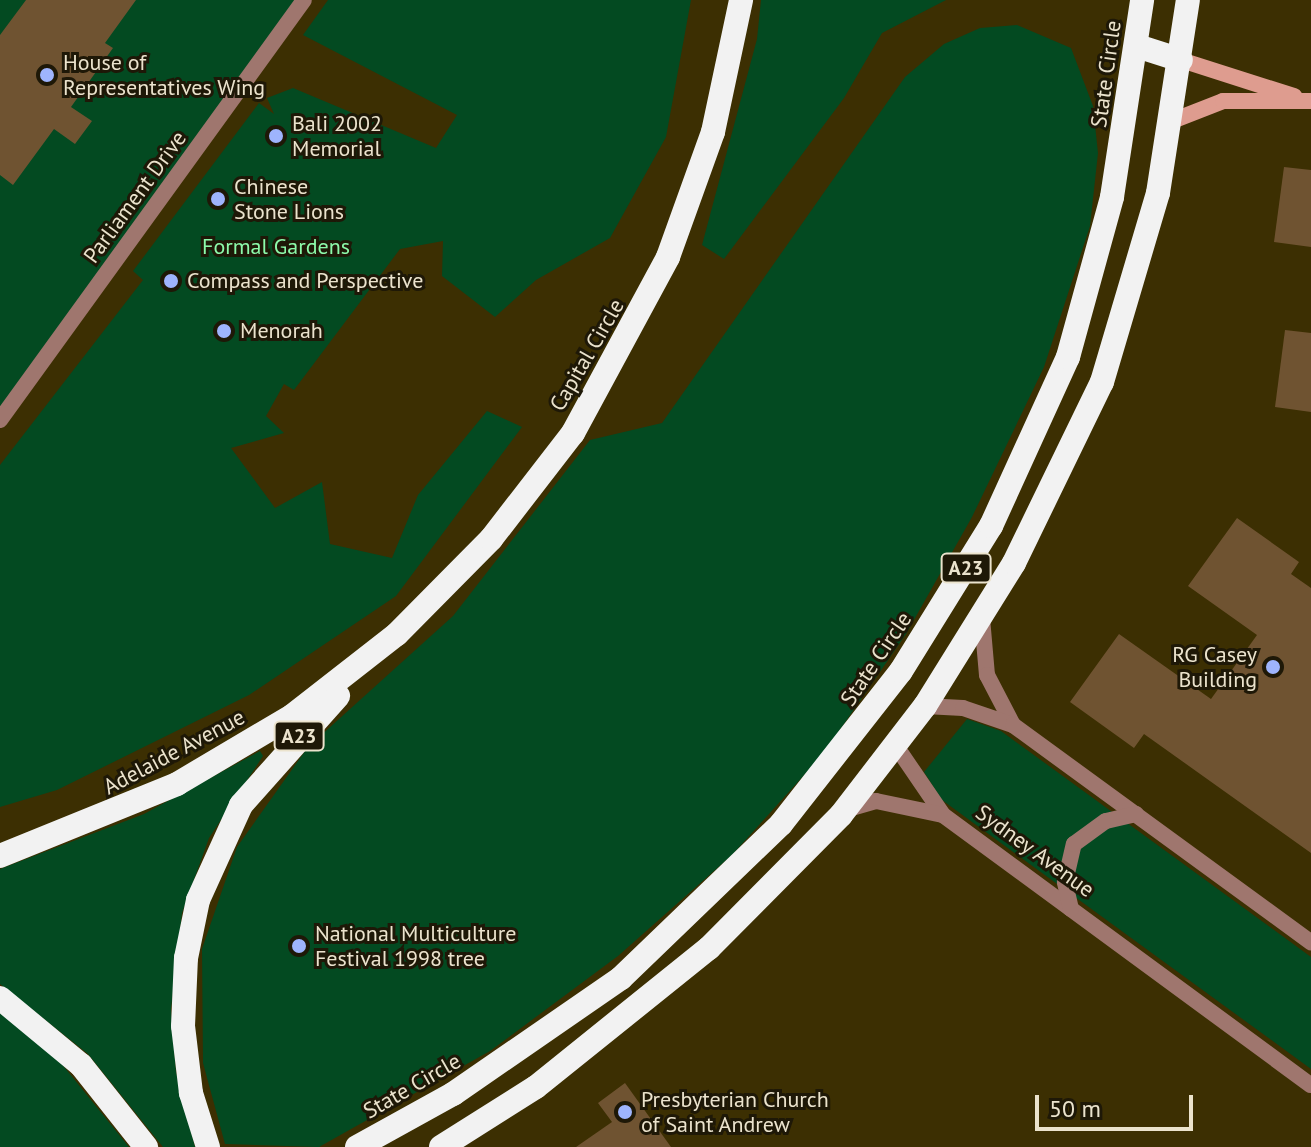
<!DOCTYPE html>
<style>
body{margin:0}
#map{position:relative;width:1311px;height:1147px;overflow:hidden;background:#3c2f02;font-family:"PT Sans",sans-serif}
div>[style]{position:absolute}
.green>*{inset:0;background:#034a21}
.building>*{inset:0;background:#6f5331}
.street>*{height:16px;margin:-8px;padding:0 8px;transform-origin:8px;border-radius:8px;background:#9f766e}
.secondary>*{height:16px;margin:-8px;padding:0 8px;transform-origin:8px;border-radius:8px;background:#de9c8f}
.highway>*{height:24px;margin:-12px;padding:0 12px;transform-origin:12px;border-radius:12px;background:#f2f2f2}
.dots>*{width:22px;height:22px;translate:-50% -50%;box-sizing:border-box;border:4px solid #1e1807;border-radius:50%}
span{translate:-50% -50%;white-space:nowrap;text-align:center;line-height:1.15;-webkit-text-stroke:6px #1e1807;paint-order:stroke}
.shield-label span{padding:2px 6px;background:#1e1807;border:2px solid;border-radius:6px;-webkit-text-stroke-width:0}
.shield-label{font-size:20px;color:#ebe3cd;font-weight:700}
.poi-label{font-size:22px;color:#ebe3cd}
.left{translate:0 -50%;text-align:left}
.right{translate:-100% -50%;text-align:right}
.street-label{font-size:22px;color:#ebe3cd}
.park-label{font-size:22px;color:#8cfaaa}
.scale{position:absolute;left:1035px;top:1095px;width:158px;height:36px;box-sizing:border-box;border:4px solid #ebe3cd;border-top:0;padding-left:10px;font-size:24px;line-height:28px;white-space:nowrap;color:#ebe3cd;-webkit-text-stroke:6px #1e1807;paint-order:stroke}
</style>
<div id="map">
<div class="green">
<i style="clip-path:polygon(0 0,301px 0,0 420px)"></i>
<i style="clip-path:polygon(328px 0,691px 0,666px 137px,610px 238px,536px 280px,495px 317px,442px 276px,443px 241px,400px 249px,294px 390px,284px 384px,266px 416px,284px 433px,231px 448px,275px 508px,322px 482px,330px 544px,392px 558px,418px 495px,487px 411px,522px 427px,396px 596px,249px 695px,57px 790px,0 807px,0 465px,143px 280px,133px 271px,259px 103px,274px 114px,267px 98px,293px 88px,436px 148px,457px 115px,303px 35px)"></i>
<i style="clip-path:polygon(761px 0,946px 0,882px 33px,844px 98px,724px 259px,702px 245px,757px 39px)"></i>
<i style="clip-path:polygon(1017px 25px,1071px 48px,1093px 106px,1098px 153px,1090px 226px,1044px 367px,972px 517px,906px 634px,824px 753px,732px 855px,618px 956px,490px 1051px,319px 1147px,225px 1144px,203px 1063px,202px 949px,237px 847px,308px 747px,453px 616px,590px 440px,662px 423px,905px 77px,944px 44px,980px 28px)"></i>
<i style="clip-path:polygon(967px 719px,1001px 731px,1311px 957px,1311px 1069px,942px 800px,924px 772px)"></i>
<i style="clip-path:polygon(260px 751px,263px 756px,209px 838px,182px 913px,171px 1009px,176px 1072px,195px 1147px,163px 1147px,88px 1054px,0 984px,0 869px,144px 814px)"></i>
<i style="clip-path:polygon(0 1013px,57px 1058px,129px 1147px,0 1147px)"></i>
</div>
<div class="building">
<i style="clip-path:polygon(26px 0,136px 0,105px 43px,113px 48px,71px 107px,92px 121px,75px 144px,54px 129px,13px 185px,0 175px,0 35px)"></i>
<i style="clip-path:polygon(1284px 167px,1311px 170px,1311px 247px,1274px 242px)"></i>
<i style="clip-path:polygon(1285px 330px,1311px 333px,1311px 412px,1275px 407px)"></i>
<i style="clip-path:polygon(1237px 518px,1299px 562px,1291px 574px,1311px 588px,1311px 853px,1144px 734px,1134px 748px,1070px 702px,1119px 634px,1211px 699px,1257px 635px,1188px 586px)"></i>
<i style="clip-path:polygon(625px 1083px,671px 1147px,576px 1147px,612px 1122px,598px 1103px)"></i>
</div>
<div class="street">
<i style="left:0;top:420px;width:518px;rotate:-54.1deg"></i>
<i style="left:982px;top:618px;width:57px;rotate:85deg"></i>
<i style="left:987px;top:675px;width:56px;rotate:62.5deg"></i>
<i style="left:925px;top:706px;width:38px;rotate:3deg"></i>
<i style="left:963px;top:708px;width:53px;rotate:18.8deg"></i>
<i style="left:1013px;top:725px;width:369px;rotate:36.1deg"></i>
<i style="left:896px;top:746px;width:83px;rotate:55.7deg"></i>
<i style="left:943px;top:815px;width:456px;rotate:36.3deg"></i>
<i style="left:848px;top:809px;width:29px;rotate:-16deg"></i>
<i style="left:876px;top:801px;width:68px;rotate:11.8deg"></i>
<i style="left:1071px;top:909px;width:28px;rotate:-103deg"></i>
<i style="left:1065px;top:882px;width:39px;rotate:-77deg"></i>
<i style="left:1074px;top:844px;width:39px;rotate:-36deg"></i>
<i style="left:1106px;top:821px;width:31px;rotate:-13deg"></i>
</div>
<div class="secondary">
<i style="left:1181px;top:60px;width:119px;rotate:17.7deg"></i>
<i style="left:1172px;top:121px;width:55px;rotate:-21.4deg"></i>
<i style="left:1223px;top:101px;width:88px"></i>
</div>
<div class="highway">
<i style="left:1137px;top:46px;width:46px;rotate:17.7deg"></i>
<i style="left:0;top:856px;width:191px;rotate:-22.1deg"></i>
<i style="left:177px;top:784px;width:134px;rotate:-30.6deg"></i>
<i style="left:292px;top:716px;width:133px;rotate:-38deg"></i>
<i style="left:397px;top:634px;width:134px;rotate:-45.3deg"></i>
<i style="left:491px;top:539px;width:134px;rotate:-52.3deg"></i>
<i style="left:573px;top:433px;width:200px;rotate:-61.6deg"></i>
<i style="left:668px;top:257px;width:133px;rotate:-70.2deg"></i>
<i style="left:713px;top:132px;width:135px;rotate:-78deg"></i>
<i style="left:0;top:998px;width:105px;rotate:39.6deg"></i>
<i style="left:81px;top:1065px;width:105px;rotate:51.6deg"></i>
<i style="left:208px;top:1147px;width:57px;rotate:-107.5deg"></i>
<i style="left:191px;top:1093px;width:67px;rotate:-96.8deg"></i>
<i style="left:183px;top:1026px;width:68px;rotate:-87.5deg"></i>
<i style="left:186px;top:958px;width:59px;rotate:-78.3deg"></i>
<i style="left:198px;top:900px;width:104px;rotate:-65.6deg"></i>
<i style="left:241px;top:805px;width:146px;rotate:-48.3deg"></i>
<i style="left:357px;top:1147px;width:110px;rotate:-28.9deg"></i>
<i style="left:453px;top:1094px;width:204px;rotate:-34.6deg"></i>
<i style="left:621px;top:978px;width:222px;rotate:-43.9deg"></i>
<i style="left:781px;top:824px;width:194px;rotate:-51.9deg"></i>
<i style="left:901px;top:671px;width:171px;rotate:-58.2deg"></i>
<i style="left:991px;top:526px;width:186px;rotate:-65.5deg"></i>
<i style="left:1068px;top:357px;width:166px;rotate:-74.6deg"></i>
<i style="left:1112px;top:197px;width:199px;rotate:-81.3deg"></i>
<i style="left:441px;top:1147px;width:112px;rotate:-32.3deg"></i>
<i style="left:536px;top:1087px;width:222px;rotate:-38.8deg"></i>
<i style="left:709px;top:948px;width:187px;rotate:-45.2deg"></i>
<i style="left:841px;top:815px;width:138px;rotate:-52.4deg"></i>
<i style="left:925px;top:706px;width:168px;rotate:-58.1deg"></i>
<i style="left:1014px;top:563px;width:201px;rotate:-64.1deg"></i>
<i style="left:1102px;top:382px;width:197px;rotate:-73.5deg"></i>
<i style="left:1158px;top:193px;width:195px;rotate:-81.2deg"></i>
</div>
<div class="dots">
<i style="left:47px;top:75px;background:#9eb4fd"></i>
<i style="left:276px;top:136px;background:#9eb4fd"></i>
<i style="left:218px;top:199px;background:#9eb4fd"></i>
<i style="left:171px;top:281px;background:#9eb4fd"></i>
<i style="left:224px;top:331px;background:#9eb4fd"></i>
<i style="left:1273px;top:667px;background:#9eb4fd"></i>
<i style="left:299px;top:946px;background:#9eb4fd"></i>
<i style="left:625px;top:1112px;background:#9eb4fd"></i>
</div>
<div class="shield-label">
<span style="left:966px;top:568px">A23</span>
<span style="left:299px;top:736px">A23</span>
</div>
<div class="poi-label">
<span class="left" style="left:63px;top:75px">House of<br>Representatives Wing</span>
<span class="left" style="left:292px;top:136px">Bali 2002<br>Memorial</span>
<span class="left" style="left:234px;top:199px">Chinese<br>Stone Lions</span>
<span class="left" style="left:187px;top:281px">Compass and Perspective</span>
<span class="left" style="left:240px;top:331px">Menorah</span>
<span class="right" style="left:1257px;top:667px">RG Casey<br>Building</span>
<span class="left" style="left:315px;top:946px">National Multiculture<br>Festival 1998 tree</span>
<span class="left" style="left:641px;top:1112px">Presbyterian Church<br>of Saint Andrew</span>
</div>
<div class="street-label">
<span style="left:1106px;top:74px;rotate:-82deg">State Circle</span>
<span style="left:135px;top:197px;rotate:-54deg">Parliament Drive</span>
<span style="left:587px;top:355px;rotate:-60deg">Capital Circle</span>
<span style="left:876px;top:659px;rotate:-56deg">State Circle</span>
<span style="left:174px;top:752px;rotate:-28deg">Adelaide Avenue</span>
<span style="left:1035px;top:851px;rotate:36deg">Sydney Avenue</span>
<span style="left:412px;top:1086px;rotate:-30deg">State Circle</span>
</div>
<div class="park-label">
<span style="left:276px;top:247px">Formal Gardens</span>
</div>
<div class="scale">50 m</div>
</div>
